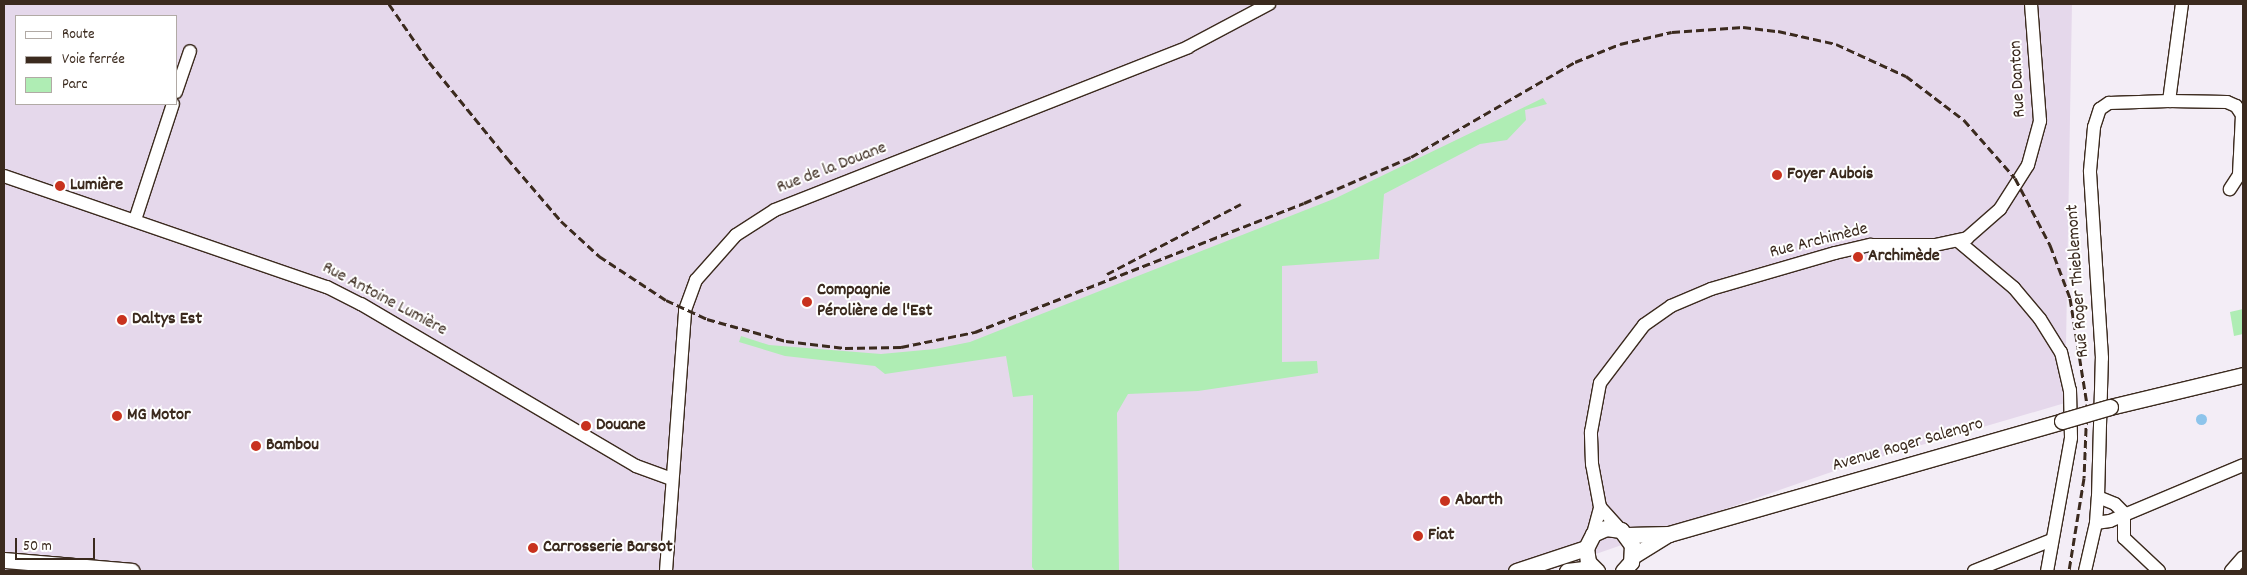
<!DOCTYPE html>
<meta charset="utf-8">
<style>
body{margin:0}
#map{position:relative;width:2247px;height:575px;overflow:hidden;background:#f3edf6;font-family:Dekko,sans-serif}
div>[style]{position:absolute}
.built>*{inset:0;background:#e5d8eb}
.green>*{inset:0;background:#afedb4}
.water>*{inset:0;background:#8dc4eb}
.round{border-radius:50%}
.roads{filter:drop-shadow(1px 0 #3b2a1e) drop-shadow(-1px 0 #3b2a1e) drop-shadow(0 1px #3b2a1e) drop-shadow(0 -1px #3b2a1e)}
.minor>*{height:12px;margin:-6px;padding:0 6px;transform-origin:6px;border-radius:6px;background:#fff}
.major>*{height:15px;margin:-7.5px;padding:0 7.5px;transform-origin:7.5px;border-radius:7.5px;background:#fff}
.rail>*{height:3px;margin-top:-1.5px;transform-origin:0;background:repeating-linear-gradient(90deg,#3b2a1e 0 8px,transparent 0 12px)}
.bridges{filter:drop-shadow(1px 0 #3b2a1e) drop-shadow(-1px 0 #3b2a1e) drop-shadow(0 1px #3b2a1e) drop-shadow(0 -1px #3b2a1e)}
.major-bridge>*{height:15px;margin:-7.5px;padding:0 7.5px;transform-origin:7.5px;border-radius:7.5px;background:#fff}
.dots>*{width:14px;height:14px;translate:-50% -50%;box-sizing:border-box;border:2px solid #fff;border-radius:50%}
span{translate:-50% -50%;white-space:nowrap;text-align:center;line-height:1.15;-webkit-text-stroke:4px #fff;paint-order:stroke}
.street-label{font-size:18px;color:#3b2a1e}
.poi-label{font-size:18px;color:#3b2a1e;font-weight:700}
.left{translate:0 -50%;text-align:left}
.frame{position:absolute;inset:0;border:5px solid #3b2a1e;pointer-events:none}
.legend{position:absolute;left:15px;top:15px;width:162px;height:90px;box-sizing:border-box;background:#fff;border:1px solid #b1aaa5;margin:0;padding:6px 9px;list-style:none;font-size:15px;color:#3b2a1e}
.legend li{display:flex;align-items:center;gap:10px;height:25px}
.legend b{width:25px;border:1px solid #b1aaa5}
.scale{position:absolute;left:15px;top:538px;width:80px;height:22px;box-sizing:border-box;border:2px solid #3b2a1e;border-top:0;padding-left:6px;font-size:15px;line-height:18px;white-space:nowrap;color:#3b2a1e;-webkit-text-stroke:4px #fff;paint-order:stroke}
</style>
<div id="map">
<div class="built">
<i style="clip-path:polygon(evenodd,4px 4px,2072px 4px,2065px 403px,1843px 468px,1547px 571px,4px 571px,4px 4px,16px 16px,176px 16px,176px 104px,16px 104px,16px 16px)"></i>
</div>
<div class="green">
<i style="clip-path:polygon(1543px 98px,1547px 104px,1525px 110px,1526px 120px,1507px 140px,1480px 144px,1384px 194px,1379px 259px,1282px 266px,1282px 362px,1317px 361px,1318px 373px,1198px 391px,1128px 394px,1117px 413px,1119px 571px,1035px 571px,1032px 567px,1033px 395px,1013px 397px,1006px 356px,885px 374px,875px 366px,785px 356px,739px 342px,741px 336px,769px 345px,881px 354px,935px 349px,970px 342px,1336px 198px)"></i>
<i style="clip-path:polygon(2243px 309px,2243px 334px,2234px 336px,2230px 312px)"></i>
</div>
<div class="water">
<i class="round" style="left:2195.5px;top:413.5px;width:11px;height:11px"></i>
</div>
<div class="roads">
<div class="minor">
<i style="left:176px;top:92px;width:43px;rotate:-71.1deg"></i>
<i style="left:2169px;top:101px;width:98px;rotate:-82.4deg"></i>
<i style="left:4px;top:176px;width:342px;rotate:19deg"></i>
<i style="left:327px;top:287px;width:38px;rotate:27deg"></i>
<i style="left:361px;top:304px;width:319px;rotate:30.5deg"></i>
<i style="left:636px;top:466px;width:38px;rotate:20deg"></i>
<i style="left:135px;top:220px;width:122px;rotate:-71.9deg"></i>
<i style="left:1958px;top:241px;width:73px;rotate:40deg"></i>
<i style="left:2014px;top:288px;width:40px;rotate:50deg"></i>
<i style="left:2040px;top:319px;width:39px;rotate:58deg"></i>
<i style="left:2061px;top:352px;width:39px;rotate:77deg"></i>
<i style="left:2070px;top:390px;width:48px;rotate:88.8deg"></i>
<i style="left:2071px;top:438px;width:135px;rotate:100.2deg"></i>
<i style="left:2098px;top:497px;width:18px;rotate:22deg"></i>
<i style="left:2115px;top:504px;width:13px;rotate:45deg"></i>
<i style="left:1600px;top:507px;width:31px;rotate:48deg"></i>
<i style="left:2124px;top:513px;width:25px;rotate:90deg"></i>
<i style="left:2124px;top:538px;width:48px;rotate:43.3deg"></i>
<i style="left:2096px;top:523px;width:14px;rotate:-8deg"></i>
<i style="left:2110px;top:521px;width:144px;rotate:-22.8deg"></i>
<i style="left:1593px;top:534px;width:28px;rotate:-75deg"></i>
<i style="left:1600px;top:507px;width:44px;rotate:-100.5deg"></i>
<i style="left:1592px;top:464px;width:32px;rotate:-92deg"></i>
<i style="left:1591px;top:432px;width:50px;rotate:-79.6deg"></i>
<i style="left:1600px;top:383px;width:73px;rotate:-52.8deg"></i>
<i style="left:1644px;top:325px;width:33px;rotate:-35deg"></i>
<i style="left:1671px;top:306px;width:43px;rotate:-23deg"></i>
<i style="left:1711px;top:289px;width:129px;rotate:-16.2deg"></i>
<i style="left:1835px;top:253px;width:37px;rotate:-13deg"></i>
<i style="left:1871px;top:245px;width:64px"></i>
<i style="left:1935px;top:245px;width:33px;rotate:-12deg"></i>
<i style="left:1967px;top:238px;width:44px;rotate:-41.3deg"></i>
<i style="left:2000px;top:209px;width:52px;rotate:-57.5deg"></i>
<i style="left:2028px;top:165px;width:46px;rotate:-74.7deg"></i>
<i style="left:2040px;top:121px;width:117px;rotate:-94.4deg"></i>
<i style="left:666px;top:571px;width:262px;rotate:-85.8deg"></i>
<i style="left:685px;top:310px;width:32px;rotate:-70deg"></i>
<i style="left:696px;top:280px;width:60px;rotate:-48.4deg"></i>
<i style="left:736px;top:235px;width:46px;rotate:-32.7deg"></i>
<i style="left:775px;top:210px;width:444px;rotate:-21.5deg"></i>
<i style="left:1188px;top:47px;width:92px;rotate:-28deg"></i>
<i style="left:1974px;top:571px;width:84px;rotate:-21.7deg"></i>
<i style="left:2085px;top:571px;width:49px;rotate:-77.1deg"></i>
<i style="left:2096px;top:523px;width:26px;rotate:-86deg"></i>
<i style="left:2098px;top:497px;width:139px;rotate:-88.4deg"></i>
<i style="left:2102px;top:358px;width:187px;rotate:-93.7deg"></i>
<i style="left:2090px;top:171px;width:44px;rotate:-84.8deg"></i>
<i style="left:2094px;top:127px;width:19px;rotate:-72deg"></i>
<i style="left:2100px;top:109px;width:11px;rotate:-34deg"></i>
<i style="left:2109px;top:103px;width:60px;rotate:-1.9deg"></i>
<i style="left:2169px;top:101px;width:58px;rotate:1deg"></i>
<i style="left:2227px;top:102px;width:10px;rotate:24deg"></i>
<i style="left:2236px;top:106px;width:11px;rotate:56deg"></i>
<i style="left:2242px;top:115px;width:60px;rotate:92.9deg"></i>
<i style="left:2239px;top:175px;width:17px;rotate:123deg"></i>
<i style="left:2231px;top:571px;width:18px;rotate:-49deg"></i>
</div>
<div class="major">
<i style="left:2110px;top:407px;width:137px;rotate:-13.5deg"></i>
<i style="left:1627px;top:535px;width:42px;rotate:-1.4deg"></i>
<i style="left:1669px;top:534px;width:409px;rotate:-16deg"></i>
<i style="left:1633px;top:556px;width:40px;rotate:-32deg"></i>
<i style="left:4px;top:560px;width:128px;rotate:4.9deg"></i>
<i style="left:1516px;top:571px;width:74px;rotate:-18.2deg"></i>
<i style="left:1567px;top:571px;width:25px;rotate:-7deg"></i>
<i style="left:1597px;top:571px;width:13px;rotate:-135deg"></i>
<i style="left:1588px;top:562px;width:14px;rotate:-98deg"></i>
<i style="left:1586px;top:548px;width:16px;rotate:-63deg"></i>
<i style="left:1593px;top:534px;width:14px;rotate:-25deg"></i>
<i style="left:1606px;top:528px;width:15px;rotate:8deg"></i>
<i style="left:1621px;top:530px;width:19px;rotate:54deg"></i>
<i style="left:1632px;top:545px;width:17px;rotate:93deg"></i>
<i style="left:1631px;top:562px;width:12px;rotate:132deg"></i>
</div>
</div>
<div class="rail">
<i style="left:389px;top:4px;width:70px;rotate:55.4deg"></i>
<i style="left:429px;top:62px;width:124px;rotate:50.9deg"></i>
<i style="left:507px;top:158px;width:83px;rotate:49.4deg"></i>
<i style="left:561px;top:221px;width:52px;rotate:42.6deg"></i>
<i style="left:599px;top:256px;width:80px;rotate:33.3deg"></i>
<i style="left:666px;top:300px;width:45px;rotate:24.9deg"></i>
<i style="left:707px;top:319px;width:82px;rotate:15.6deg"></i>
<i style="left:786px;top:341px;width:59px;rotate:6.8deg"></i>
<i style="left:845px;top:348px;width:56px;rotate:-1deg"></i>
<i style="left:901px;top:347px;width:76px;rotate:-11.5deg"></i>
<i style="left:975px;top:332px;width:353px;rotate:-21.4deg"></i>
<i style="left:1304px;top:203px;width:116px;rotate:-23.3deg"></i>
<i style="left:1411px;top:157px;width:190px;rotate:-30.1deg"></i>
<i style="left:1575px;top:62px;width:48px;rotate:-21.8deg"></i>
<i style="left:1620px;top:44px;width:53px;rotate:-13deg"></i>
<i style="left:1672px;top:32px;width:71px;rotate:-4deg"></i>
<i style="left:1743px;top:27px;width:35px;rotate:7deg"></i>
<i style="left:1778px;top:31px;width:59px;rotate:12.6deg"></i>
<i style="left:1836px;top:44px;width:77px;rotate:24.6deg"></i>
<i style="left:1906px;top:76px;width:73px;rotate:37.2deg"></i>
<i style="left:1964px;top:120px;width:77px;rotate:48.7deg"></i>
<i style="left:2015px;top:178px;width:76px;rotate:62.4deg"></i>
<i style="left:2050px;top:245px;width:57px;rotate:69.3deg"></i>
<i style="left:2070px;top:298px;width:107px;rotate:80.9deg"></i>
<i style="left:2087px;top:404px;width:74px;rotate:92.3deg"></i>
<i style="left:2084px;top:478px;width:94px;rotate:99.2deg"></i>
<i style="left:1107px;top:274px;width:151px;rotate:-27.6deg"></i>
</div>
<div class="bridges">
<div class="major-bridge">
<i style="left:2062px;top:421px;width:50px;rotate:-16.3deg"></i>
</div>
</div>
<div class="dots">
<i style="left:1777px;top:175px;background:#c8321e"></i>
<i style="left:60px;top:186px;background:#c8321e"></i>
<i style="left:1858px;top:257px;background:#c8321e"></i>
<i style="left:807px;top:302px;background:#c8321e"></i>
<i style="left:122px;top:320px;background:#c8321e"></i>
<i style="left:117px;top:416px;background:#c8321e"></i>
<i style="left:586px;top:426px;background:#c8321e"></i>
<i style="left:256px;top:446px;background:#c8321e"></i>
<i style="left:1445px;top:501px;background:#c8321e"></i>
<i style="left:1418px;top:536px;background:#c8321e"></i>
<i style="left:533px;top:548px;background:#c8321e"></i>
</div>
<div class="street-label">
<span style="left:2019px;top:79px;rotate:-93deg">Rue Danton</span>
<span style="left:832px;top:169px;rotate:-21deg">Rue de la Douane</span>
<span style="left:1819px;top:242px;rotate:-14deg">Rue Archimède</span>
<span style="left:2079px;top:281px;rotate:-94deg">Rue Roger Thieblemont</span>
<span style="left:384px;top:300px;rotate:28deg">Rue Antoine Lumière</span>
<span style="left:1908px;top:446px;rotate:-16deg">Avenue Roger Salengro</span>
</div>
<div class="poi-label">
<span class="left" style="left:1787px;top:175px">Foyer Aubois</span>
<span class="left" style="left:70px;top:186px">Lumière</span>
<span class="left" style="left:1868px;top:257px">Archimède</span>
<span class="left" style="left:817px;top:302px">Compagnie<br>Pérolière de l'Est</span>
<span class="left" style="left:132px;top:320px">Daltys Est</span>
<span class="left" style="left:127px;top:416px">MG Motor</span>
<span class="left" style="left:596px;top:426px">Douane</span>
<span class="left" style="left:266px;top:446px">Bambou</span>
<span class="left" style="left:1455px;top:501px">Abarth</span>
<span class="left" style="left:1428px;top:536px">Fiat</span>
<span class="left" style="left:543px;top:548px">Carrosserie Barsot</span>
</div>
<div class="frame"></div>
<ul class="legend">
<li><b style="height:6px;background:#fff"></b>Route</li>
<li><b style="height:6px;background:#3b2a1e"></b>Voie ferrée</li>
<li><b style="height:14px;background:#afedb4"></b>Parc</li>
</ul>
<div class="scale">50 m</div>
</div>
